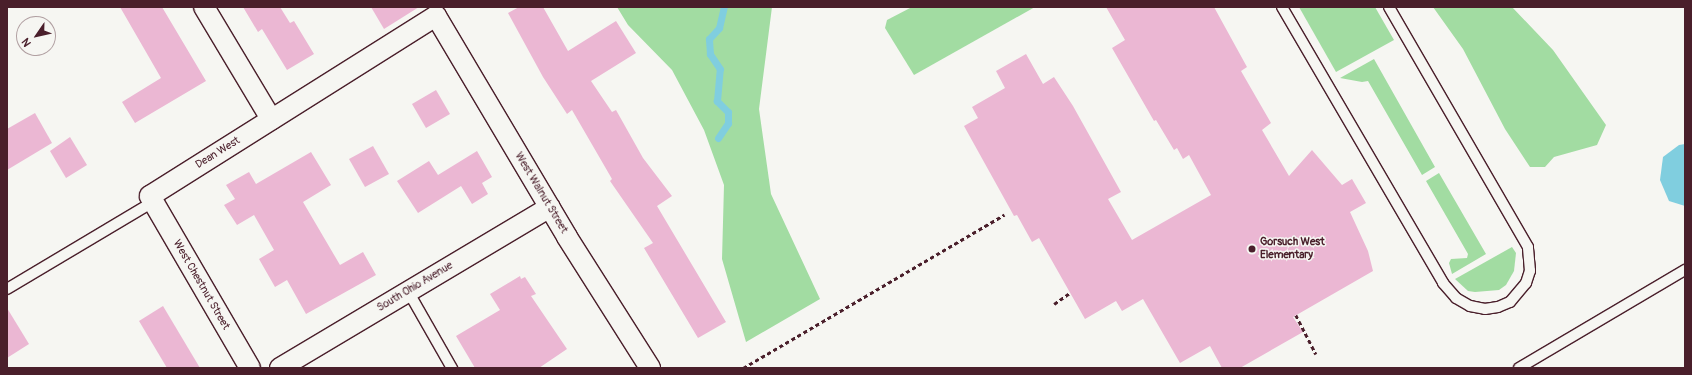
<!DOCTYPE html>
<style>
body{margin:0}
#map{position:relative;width:1692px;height:375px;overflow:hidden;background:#f6f6f2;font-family:Pangolin,sans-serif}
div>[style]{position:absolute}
.green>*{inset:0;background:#a2dca2}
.water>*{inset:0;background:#80cedf}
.stream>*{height:7px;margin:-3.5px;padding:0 3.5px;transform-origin:3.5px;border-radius:3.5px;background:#80cedf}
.building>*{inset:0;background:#ebb7d3}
.path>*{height:2.5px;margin-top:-1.25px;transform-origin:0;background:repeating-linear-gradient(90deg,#4a1f2b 0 4px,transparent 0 7px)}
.roads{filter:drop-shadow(1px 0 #4a1f2b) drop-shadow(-1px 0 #4a1f2b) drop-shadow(0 1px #4a1f2b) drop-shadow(0 -1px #4a1f2b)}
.lane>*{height:10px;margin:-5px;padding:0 5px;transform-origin:5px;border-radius:5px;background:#f6f6f2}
.street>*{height:20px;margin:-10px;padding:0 10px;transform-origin:10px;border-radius:10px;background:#f6f6f2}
.dots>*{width:11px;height:11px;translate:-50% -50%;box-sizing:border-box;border:2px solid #f6f6f2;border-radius:50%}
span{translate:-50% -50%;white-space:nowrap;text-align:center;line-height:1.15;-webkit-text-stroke:3px #f6f6f2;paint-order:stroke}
.street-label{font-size:11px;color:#4a1f2b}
.poi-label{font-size:11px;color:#4a1f2b;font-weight:700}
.left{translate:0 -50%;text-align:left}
.frame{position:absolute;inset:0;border:8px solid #4a1f2b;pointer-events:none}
.north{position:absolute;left:16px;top:16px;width:40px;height:40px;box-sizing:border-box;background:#f6f6f2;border:1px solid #b1a0a2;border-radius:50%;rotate:236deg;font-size:11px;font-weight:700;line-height:16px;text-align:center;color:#4a1f2b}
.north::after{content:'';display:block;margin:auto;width:14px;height:18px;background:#4a1f2b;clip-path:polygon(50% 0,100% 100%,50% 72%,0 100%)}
</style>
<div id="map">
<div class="green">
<i style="clip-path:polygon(617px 7px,772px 7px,759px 109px,771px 194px,820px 299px,746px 342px,722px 259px,724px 185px,704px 130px,672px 70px,628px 25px)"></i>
<i style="clip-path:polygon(912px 7px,1035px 7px,914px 75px,885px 28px,887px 20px)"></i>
<i style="clip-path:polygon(1299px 7px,1375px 7px,1394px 40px,1336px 72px)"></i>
<i style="clip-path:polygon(1433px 7px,1512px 7px,1553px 50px,1606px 125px,1597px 145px,1554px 157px,1545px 167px,1530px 167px,1505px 129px,1463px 49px)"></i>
<i style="clip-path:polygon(1374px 59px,1435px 167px,1422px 175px,1368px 81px,1362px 82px,1340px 78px)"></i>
<i style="clip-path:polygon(1439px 173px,1486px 254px,1452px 274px,1449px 263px,1451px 259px,1467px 258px,1468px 254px,1426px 181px)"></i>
<i style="clip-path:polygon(1512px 247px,1516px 253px,1514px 271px,1506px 285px,1499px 290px,1475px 292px,1468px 291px,1455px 279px)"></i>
</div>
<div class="water">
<i style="clip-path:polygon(1685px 144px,1685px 206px,1669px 201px,1660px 180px,1663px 157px,1679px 145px)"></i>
</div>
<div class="stream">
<i style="left:718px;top:138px;width:18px;rotate:-56deg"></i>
<i style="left:728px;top:123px;width:11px;rotate:-90deg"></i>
<i style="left:728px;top:112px;width:16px;rotate:-135deg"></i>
<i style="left:717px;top:101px;width:32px;rotate:-85deg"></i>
<i style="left:720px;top:69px;width:18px;rotate:-124deg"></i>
<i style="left:710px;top:54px;width:15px;rotate:-94deg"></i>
<i style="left:709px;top:39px;width:15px;rotate:-48deg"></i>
<i style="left:719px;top:28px;width:22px;rotate:-77deg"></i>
</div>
<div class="building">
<i style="clip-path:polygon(120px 7px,162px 7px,206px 81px,135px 123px,122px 102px,161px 78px)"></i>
<i style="clip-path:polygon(243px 7px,280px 7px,290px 23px,294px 21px,314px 54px,287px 70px,262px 29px,258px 32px)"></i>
<i style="clip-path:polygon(371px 7px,419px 7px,384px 29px)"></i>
<i style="clip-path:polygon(519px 7px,543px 7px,568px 51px,616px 21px,636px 53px,591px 81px,612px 112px,616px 110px,643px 158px,672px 196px,657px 206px,726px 322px,698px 338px,644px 248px,653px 243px,610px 181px,612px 179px,572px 110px,567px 114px,543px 77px,508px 13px)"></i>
<i style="clip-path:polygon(1106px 7px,1214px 7px,1247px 67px,1241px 71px,1271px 123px,1262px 130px,1289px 176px,1312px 150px,1342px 185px,1352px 179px,1366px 203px,1350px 212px,1368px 251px,1373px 271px,1293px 317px,1303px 332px,1240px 368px,1222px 368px,1210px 346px,1180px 363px,1143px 299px,1122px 311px,1116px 301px,1085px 319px,1039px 238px,1032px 242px,1017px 215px,1014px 216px,964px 126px,978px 118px,972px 107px,1005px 88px,996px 71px,1026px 54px,1043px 84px,1054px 77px,1073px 106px,1121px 192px,1108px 199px,1132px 240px,1211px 195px,1189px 155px,1183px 159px,1177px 148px,1174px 150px,1156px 120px,1154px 121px,1112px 48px,1125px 40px)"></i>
<i style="clip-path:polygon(436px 90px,450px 114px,426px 128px,412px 104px)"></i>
<i style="clip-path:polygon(35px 113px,52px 143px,7px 170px,7px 129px)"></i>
<i style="clip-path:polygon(70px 137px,87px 165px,66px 178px,50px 151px)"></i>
<i style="clip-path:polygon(373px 146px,389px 174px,365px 187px,349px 159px)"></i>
<i style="clip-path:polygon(477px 151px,492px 177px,482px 183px,488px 194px,472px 204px,461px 186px,418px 213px,397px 181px,429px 161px,438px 175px)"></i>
<i style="clip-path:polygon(311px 152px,331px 185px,303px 202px,340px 265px,363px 252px,376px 275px,306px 314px,287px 280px,275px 287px,259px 259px,274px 250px,254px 215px,237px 225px,224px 205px,235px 199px,226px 185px,249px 172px,256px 184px)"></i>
<i style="clip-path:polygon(520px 276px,521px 279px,525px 277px,536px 294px,531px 296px,567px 349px,539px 368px,475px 368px,456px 336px,500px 310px,490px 294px)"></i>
<i style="clip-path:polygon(163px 306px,200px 368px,167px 368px,139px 321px)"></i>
<i style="clip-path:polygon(7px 308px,29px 344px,7px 358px)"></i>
</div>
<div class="path">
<i style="left:1054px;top:304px;width:19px;rotate:-35deg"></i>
<i style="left:1296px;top:315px;width:44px;rotate:62.9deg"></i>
<i style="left:743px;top:368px;width:303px;rotate:-30.4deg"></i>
</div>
<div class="roads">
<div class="lane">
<i style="left:1282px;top:7px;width:320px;rotate:59.7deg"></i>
<i style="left:1443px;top:283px;width:20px;rotate:49deg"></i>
<i style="left:1456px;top:298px;width:16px;rotate:30deg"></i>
<i style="left:1470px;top:306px;width:15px;rotate:11deg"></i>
<i style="left:1485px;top:309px;width:13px;rotate:-9deg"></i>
<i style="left:1498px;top:307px;width:13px;rotate:-23deg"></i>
<i style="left:1510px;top:302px;width:25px;rotate:-50deg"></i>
<i style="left:1526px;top:283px;width:13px;rotate:-72deg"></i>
<i style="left:1530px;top:271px;width:24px;rotate:-95deg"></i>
<i style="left:1528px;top:247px;width:277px;rotate:-120.1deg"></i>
<i style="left:7px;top:289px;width:170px;rotate:-30.8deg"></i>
<i style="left:408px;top:291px;width:89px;rotate:60.3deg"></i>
<i style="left:1519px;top:368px;width:193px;rotate:-30.6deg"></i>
</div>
<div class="street">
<i style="left:204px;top:7px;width:131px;rotate:59.1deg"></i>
<i style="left:250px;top:368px;width:199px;rotate:-120.2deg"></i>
<i style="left:150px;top:196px;width:338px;rotate:-32.2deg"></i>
<i style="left:436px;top:16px;width:257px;rotate:59.3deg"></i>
<i style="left:567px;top:237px;width:155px;rotate:57.6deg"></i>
<i style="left:280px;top:368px;width:314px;rotate:-30.8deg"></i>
</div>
</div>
<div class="dots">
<i style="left:1252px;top:249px;background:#4a1f2b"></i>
</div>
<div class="street-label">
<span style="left:218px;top:153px;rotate:-32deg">Dean West</span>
<span style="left:541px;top:193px;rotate:59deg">West Walnut Street</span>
<span style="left:201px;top:285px;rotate:60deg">West Chestnut Street</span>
<span style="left:415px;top:287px;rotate:-31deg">South Ohio Avenue</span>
</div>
<div class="poi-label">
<span class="left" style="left:1260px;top:249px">Gorsuch West<br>Elementary</span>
</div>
<div class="frame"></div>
<div class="north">N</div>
</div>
